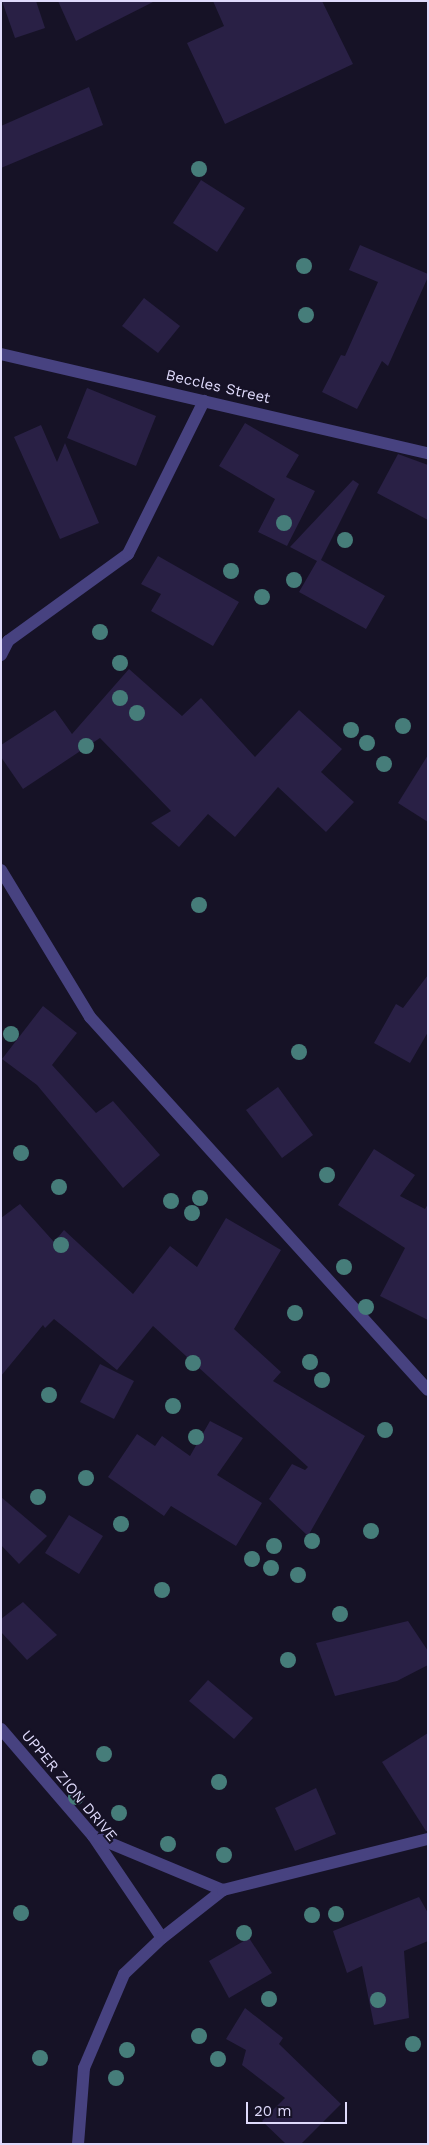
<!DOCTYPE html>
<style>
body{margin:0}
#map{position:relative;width:429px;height:2145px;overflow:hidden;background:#161226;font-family:"Work Sans",sans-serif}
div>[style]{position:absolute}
.building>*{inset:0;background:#292045}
.minor>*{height:12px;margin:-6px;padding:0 6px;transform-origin:6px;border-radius:6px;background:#474280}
.trees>*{width:16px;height:16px;margin:-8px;border-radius:50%;background:#467d7a}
span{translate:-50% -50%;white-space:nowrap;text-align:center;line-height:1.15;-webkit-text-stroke:4px #161226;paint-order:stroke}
.street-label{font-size:15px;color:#dfdafb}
.frame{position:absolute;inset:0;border:2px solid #dfdafb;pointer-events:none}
.scale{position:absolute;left:246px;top:2102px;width:101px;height:22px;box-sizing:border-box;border:2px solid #dfdafb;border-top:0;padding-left:6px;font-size:15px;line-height:18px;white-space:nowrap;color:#dfdafb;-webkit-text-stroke:4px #161226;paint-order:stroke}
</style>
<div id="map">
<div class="building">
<i style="clip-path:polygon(2px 1px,36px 1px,45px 28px,15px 38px)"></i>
<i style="clip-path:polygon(58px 1px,155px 1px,76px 41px)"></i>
<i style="clip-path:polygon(213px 1px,322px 1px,353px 64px,225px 124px,187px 43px,224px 26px)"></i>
<i style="clip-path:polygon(89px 87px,103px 125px,1px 168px,1px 126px)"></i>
<i style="clip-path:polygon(201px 180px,245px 208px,217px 252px,173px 223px)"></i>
<i style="clip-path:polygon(360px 245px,428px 274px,428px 277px,388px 366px,382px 361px,357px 409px,322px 392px,341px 355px,345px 356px,378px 282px,349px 270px)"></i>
<i style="clip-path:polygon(144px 298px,180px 326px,158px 353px,122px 326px)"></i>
<i style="clip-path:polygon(87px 388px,156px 416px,136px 466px,67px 438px)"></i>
<i style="clip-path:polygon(245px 423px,299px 455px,286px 477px,315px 491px,287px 546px,258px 532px,275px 499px,219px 466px)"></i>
<i style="clip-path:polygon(41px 425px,57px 462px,65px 443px,99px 523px,60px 539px,14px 437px)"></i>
<i style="clip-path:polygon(398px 454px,428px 465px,428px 520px,377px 493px)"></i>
<i style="clip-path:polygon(353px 480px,359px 484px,321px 560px,385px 596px,366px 629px,299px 592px,317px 561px,290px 547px)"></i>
<i style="clip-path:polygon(158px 556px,239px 602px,213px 646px,151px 611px,161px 594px,141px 584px)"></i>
<i style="clip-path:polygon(129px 669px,182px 716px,201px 698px,255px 757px,299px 710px,342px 749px,321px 772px,354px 802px,326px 832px,278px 787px,235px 837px,208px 814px,179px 847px,151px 823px,171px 811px,100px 738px,23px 789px,1px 757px,1px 745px,55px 710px,72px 734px)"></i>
<i style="clip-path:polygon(428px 755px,428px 822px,398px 803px)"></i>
<i style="clip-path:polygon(428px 975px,428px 1032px,410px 1063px,374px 1043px,396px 1004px,403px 1008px)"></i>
<i style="clip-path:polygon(43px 1006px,77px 1033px,52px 1065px,96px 1113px,113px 1101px,160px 1155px,123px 1188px,37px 1085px,2px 1059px)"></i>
<i style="clip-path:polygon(278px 1087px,313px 1135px,282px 1158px,246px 1110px)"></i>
<i style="clip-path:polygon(374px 1149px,415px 1175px,400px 1196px,425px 1209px,428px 1204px,428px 1320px,380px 1296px,405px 1248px,338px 1205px)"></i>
<i style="clip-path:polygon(20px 1204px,54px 1242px,64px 1230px,133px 1294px,170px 1246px,197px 1267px,226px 1218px,281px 1250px,234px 1329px,281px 1372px,273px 1381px,365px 1436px,308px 1536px,269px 1499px,292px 1464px,305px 1470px,308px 1467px,153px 1326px,117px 1370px,54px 1319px,45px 1328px,43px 1325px,1px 1376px,1px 1218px)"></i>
<i style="clip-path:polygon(100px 1364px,134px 1381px,114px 1419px,80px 1402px)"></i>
<i style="clip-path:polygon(210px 1421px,243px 1438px,217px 1475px,262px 1503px,236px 1546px,171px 1506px,164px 1516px,108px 1477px,137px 1434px,155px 1446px,162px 1436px,190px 1456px)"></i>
<i style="clip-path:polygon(1px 1497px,47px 1536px,19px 1564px,1px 1545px)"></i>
<i style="clip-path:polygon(69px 1515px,103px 1536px,79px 1574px,45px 1553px)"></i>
<i style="clip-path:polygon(23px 1602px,57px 1635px,27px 1660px,1px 1632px,1px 1619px)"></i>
<i style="clip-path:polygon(408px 1621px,428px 1651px,428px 1665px,397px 1681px,335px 1696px,316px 1643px)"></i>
<i style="clip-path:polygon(208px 1680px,253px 1718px,234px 1739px,189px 1701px)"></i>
<i style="clip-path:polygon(428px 1733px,428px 1831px,426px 1831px,382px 1762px)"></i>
<i style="clip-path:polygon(316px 1788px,336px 1834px,295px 1851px,275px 1808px)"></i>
<i style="clip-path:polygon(419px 1897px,428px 1913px,428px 1941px,404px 1951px,409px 2018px,374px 2025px,362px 1966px,347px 1973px,333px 1931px)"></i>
<i style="clip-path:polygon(249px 1938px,272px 1973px,229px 1998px,209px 1961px)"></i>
<i style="clip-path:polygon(245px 2008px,283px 2038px,279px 2044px,341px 2104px,301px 2144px,286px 2144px,262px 2121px,285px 2098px,242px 2065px,246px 2050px,226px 2039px)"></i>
</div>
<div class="minor">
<i style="left:1px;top:354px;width:438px;rotate:13.1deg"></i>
<i style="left:1px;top:655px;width:16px;rotate:-63deg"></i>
<i style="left:8px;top:641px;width:148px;rotate:-35.9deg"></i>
<i style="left:128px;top:554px;width:171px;rotate:-63.6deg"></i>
<i style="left:1px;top:870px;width:172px;rotate:58.8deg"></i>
<i style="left:90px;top:1017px;width:503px;rotate:47.82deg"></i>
<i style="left:1px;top:1729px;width:141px;rotate:49.3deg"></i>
<i style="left:93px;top:1836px;width:123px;rotate:55.9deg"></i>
<i style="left:93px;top:1836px;width:141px;rotate:22.6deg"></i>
<i style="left:78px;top:2144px;width:76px;rotate:-85.5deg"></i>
<i style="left:84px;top:2068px;width:102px;rotate:-66.9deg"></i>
<i style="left:124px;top:1974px;width:52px;rotate:-43.5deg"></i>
<i style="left:162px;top:1938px;width:78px;rotate:-38.2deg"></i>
<i style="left:223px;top:1890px;width:211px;rotate:-14deg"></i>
</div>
<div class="trees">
<i style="left:199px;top:169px"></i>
<i style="left:304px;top:266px"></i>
<i style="left:306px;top:315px"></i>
<i style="left:284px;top:523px"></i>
<i style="left:345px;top:540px"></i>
<i style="left:231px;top:571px"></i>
<i style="left:294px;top:580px"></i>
<i style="left:262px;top:597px"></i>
<i style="left:100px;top:632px"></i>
<i style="left:120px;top:663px"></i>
<i style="left:120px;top:698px"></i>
<i style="left:137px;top:713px"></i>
<i style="left:403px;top:726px"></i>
<i style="left:351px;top:730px"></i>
<i style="left:367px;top:743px"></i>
<i style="left:86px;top:746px"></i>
<i style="left:384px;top:764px"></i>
<i style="left:199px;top:905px"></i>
<i style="left:11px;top:1034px"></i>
<i style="left:299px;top:1052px"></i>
<i style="left:21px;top:1153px"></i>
<i style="left:327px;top:1175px"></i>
<i style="left:59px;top:1187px"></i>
<i style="left:200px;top:1198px"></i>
<i style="left:171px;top:1201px"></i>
<i style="left:192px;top:1213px"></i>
<i style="left:61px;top:1245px"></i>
<i style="left:344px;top:1267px"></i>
<i style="left:366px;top:1307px"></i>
<i style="left:295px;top:1313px"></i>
<i style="left:310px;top:1362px"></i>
<i style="left:193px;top:1363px"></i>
<i style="left:322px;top:1380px"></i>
<i style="left:49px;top:1395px"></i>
<i style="left:173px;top:1406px"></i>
<i style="left:385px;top:1430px"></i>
<i style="left:196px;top:1437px"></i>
<i style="left:86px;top:1478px"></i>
<i style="left:38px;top:1497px"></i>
<i style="left:121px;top:1524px"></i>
<i style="left:371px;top:1531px"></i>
<i style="left:312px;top:1541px"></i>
<i style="left:274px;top:1546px"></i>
<i style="left:252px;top:1559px"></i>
<i style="left:271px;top:1568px"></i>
<i style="left:298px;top:1575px"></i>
<i style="left:162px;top:1590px"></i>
<i style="left:340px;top:1614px"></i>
<i style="left:288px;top:1660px"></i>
<i style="left:104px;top:1754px"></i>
<i style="left:219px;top:1782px"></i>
<i style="left:76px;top:1797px"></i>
<i style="left:119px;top:1813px"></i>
<i style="left:168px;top:1844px"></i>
<i style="left:224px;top:1855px"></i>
<i style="left:21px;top:1913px"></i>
<i style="left:336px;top:1914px"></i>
<i style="left:312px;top:1915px"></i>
<i style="left:244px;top:1933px"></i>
<i style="left:269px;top:1999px"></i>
<i style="left:378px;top:2000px"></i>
<i style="left:199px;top:2036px"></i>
<i style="left:413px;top:2044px"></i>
<i style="left:127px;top:2050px"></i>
<i style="left:40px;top:2058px"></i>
<i style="left:218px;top:2059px"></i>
<i style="left:116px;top:2078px"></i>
</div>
<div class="street-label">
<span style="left:218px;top:387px;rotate:13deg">Beccles Street</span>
<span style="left:69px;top:1786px;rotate:50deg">UPPER ZION DRIVE</span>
</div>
<div class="frame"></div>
<div class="scale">20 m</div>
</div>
